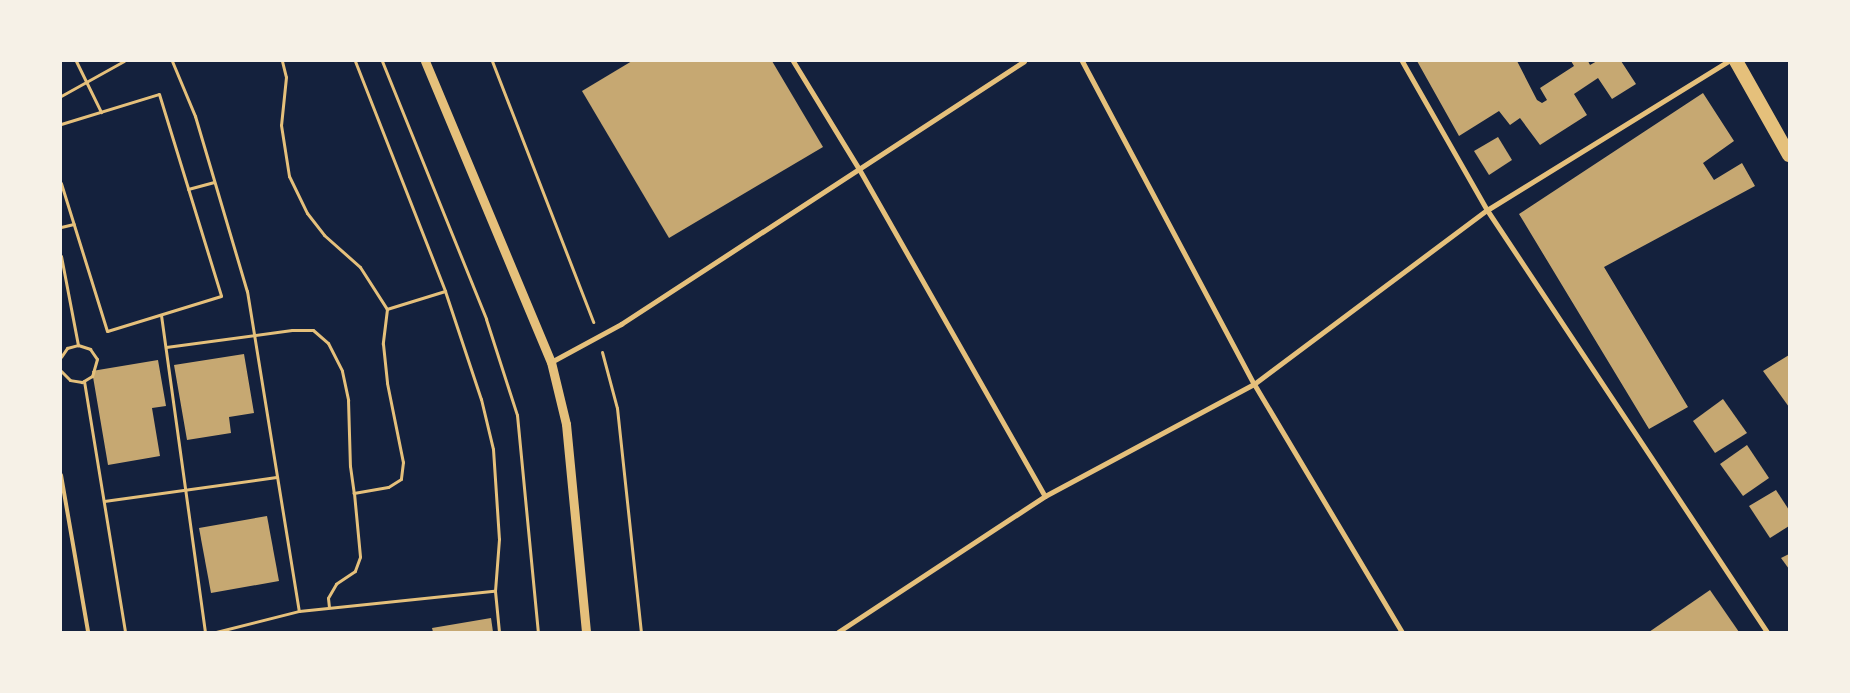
<!DOCTYPE html>
<style>
body{margin:0}
#map{position:relative;width:1850px;height:693px;overflow:hidden;background:#14213d;font-family:Inter,sans-serif}
div>[style]{position:absolute}
.building>*{inset:0;background:#c6a872}
.path>*{height:3px;margin:-1.5px;padding:0 1.5px;transform-origin:1.5px;border-radius:1.5px;background:#e5c07b}
.service>*{height:4px;margin:-2px;padding:0 2px;transform-origin:2px;border-radius:2px;background:#e5c07b}
.minor>*{height:5px;margin:-2.5px;padding:0 2.5px;transform-origin:2.5px;border-radius:2.5px;background:#e5c07b}
.tertiary>*{height:9px;margin:-4.5px;padding:0 4.5px;transform-origin:4.5px;border-radius:4.5px;background:#e5c07b}
.trunk>*{height:14px;margin:-7px;padding:0 7px;transform-origin:7px;border-radius:7px;background:#e5c07b}
span{translate:-50% -50%;white-space:nowrap;text-align:center;line-height:1.15;-webkit-text-stroke:5px #f6f1e7;paint-order:stroke}
.frame{position:absolute;inset:0;border:62px solid #f6f1e7;pointer-events:none}
</style>
<div id="map">
<div class="building">
<i style="clip-path:polygon(632px 61px,772px 61px,823px 147px,669px 238px,582px 91px)"></i>
<i style="clip-path:polygon(1417px 61px,1517px 61px,1537px 100px,1542px 103px,1547px 100px,1540px 88px,1574px 66px,1571px 61px,1588px 61px,1590px 65px,1597px 61px,1621px 61px,1636px 84px,1612px 99px,1598px 78px,1574px 94px,1587px 115px,1540px 145px,1520px 118px,1510px 125px,1499px 111px,1459px 136px)"></i>
<i style="clip-path:polygon(1703px 93px,1734px 141px,1703px 163px,1714px 180px,1742px 163px,1755px 186px,1604px 267px,1688px 407px,1649px 429px,1519px 214px)"></i>
<i style="clip-path:polygon(1498px 137px,1512px 160px,1489px 175px,1474px 151px)"></i>
<i style="clip-path:polygon(244px 354px,254px 413px,229px 417px,231px 433px,187px 440px,174px 365px)"></i>
<i style="clip-path:polygon(1789px 355px,1789px 407px,1763px 371px)"></i>
<i style="clip-path:polygon(158px 360px,166px 406px,152px 408px,160px 456px,108px 465px,92px 371px)"></i>
<i style="clip-path:polygon(1723px 399px,1747px 433px,1715px 453px,1693px 421px)"></i>
<i style="clip-path:polygon(1747px 445px,1769px 478px,1743px 496px,1720px 464px)"></i>
<i style="clip-path:polygon(1776px 490px,1789px 510px,1789px 526px,1770px 538px,1749px 506px)"></i>
<i style="clip-path:polygon(267px 516px,279px 581px,211px 593px,199px 528px)"></i>
<i style="clip-path:polygon(1789px 554px,1789px 569px,1781px 558px)"></i>
<i style="clip-path:polygon(1710px 590px,1739px 632px,1649px 632px)"></i>
<i style="clip-path:polygon(491px 618px,493px 632px,433px 632px,432px 628px)"></i>
</div>
<div class="path">
<i style="left:76px;top:61px;width:57px;rotate:63.9deg"></i>
<i style="left:172px;top:61px;width:60px;rotate:67.3deg"></i>
<i style="left:195px;top:116px;width:183px;rotate:73.5deg"></i>
<i style="left:247px;top:291px;width:324px;rotate:80.8deg"></i>
<i style="left:282px;top:61px;width:16px;rotate:76deg"></i>
<i style="left:286px;top:77px;width:48px;rotate:95.9deg"></i>
<i style="left:281px;top:125px;width:52px;rotate:81.1deg"></i>
<i style="left:289px;top:176px;width:41px;rotate:64.1deg"></i>
<i style="left:307px;top:213px;width:28px;rotate:52deg"></i>
<i style="left:324px;top:235px;width:48px;rotate:41.6deg"></i>
<i style="left:360px;top:267px;width:50px;rotate:57.3deg"></i>
<i style="left:387px;top:309px;width:35px;rotate:97deg"></i>
<i style="left:383px;top:344px;width:39px;rotate:84deg"></i>
<i style="left:387px;top:383px;width:81px;rotate:78.6deg"></i>
<i style="left:403px;top:462px;width:17px;rotate:97deg"></i>
<i style="left:401px;top:479px;width:15px;rotate:148deg"></i>
<i style="left:388px;top:487px;width:35px;rotate:170deg"></i>
<i style="left:354px;top:493px;width:64px;rotate:84.6deg"></i>
<i style="left:360px;top:557px;width:15px;rotate:110deg"></i>
<i style="left:355px;top:571px;width:23px;rotate:146deg"></i>
<i style="left:336px;top:584px;width:16px;rotate:120deg"></i>
<i style="left:328px;top:598px;width:9px;rotate:84deg"></i>
<i style="left:355px;top:61px;width:247px;rotate:68.6deg"></i>
<i style="left:445px;top:291px;width:61px;rotate:162.8deg"></i>
<i style="left:382px;top:61px;width:278px;rotate:68deg"></i>
<i style="left:486px;top:319px;width:101px;rotate:72.1deg"></i>
<i style="left:517px;top:415px;width:218px;rotate:84.5deg"></i>
<i style="left:492px;top:61px;width:280px;rotate:68.8deg"></i>
<i style="left:61px;top:96px;width:72px;rotate:-29.1deg"></i>
<i style="left:61px;top:124px;width:102px;rotate:-17deg"></i>
<i style="left:159px;top:94px;width:211px;rotate:72.9deg"></i>
<i style="left:221px;top:296px;width:119px;rotate:162.9deg"></i>
<i style="left:107px;top:331px;width:155px;rotate:-107.3deg"></i>
<i style="left:188px;top:189px;width:27px;rotate:-15deg"></i>
<i style="left:61px;top:227px;width:13px;rotate:-13deg"></i>
<i style="left:61px;top:256px;width:91px;rotate:79.2deg"></i>
<i style="left:445px;top:291px;width:114px;rotate:71.6deg"></i>
<i style="left:481px;top:399px;width:51px;rotate:76.5deg"></i>
<i style="left:493px;top:449px;width:90px;rotate:86.2deg"></i>
<i style="left:499px;top:539px;width:52px;rotate:94.4deg"></i>
<i style="left:495px;top:591px;width:41px;rotate:84.4deg"></i>
<i style="left:161px;top:315px;width:320px;rotate:82.1deg"></i>
<i style="left:166px;top:347px;width:127px;rotate:-7.7deg"></i>
<i style="left:292px;top:330px;width:21px"></i>
<i style="left:313px;top:330px;width:20px;rotate:41deg"></i>
<i style="left:328px;top:343px;width:31px;rotate:63deg"></i>
<i style="left:342px;top:371px;width:30px;rotate:78deg"></i>
<i style="left:348px;top:400px;width:66px;rotate:88.3deg"></i>
<i style="left:350px;top:466px;width:27px;rotate:82deg"></i>
<i style="left:602px;top:352px;width:58px;rotate:75deg"></i>
<i style="left:617px;top:408px;width:225px;rotate:83.9deg"></i>
<i style="left:61px;top:357px;width:11px;rotate:-56deg"></i>
<i style="left:67px;top:348px;width:11px;rotate:-15deg"></i>
<i style="left:78px;top:345px;width:13px;rotate:18deg"></i>
<i style="left:90px;top:349px;width:12px;rotate:55deg"></i>
<i style="left:97px;top:359px;width:18px;rotate:106deg"></i>
<i style="left:92px;top:376px;width:12px;rotate:149deg"></i>
<i style="left:82px;top:382px;width:12px;rotate:-171deg"></i>
<i style="left:70px;top:380px;width:13px;rotate:-135deg"></i>
<i style="left:84px;top:381px;width:254px;rotate:80.7deg"></i>
<i style="left:104px;top:501px;width:174px;rotate:-7.9deg"></i>
<i style="left:216px;top:632px;width:86px;rotate:-14.2deg"></i>
<i style="left:299px;top:611px;width:196px;rotate:-5.9deg"></i>
</div>
<div class="service">
<i style="left:61px;top:475px;width:159px;rotate:80.2deg"></i>
</div>
<div class="minor">
<i style="left:793px;top:61px;width:127px;rotate:58.6deg"></i>
<i style="left:859px;top:169px;width:376px;rotate:60.4deg"></i>
<i style="left:1082px;top:61px;width:366px;rotate:62deg"></i>
<i style="left:1254px;top:384px;width:289px;rotate:59.2deg"></i>
<i style="left:1402px;top:61px;width:172px;rotate:60.3deg"></i>
<i style="left:1487px;top:210px;width:506px;rotate:56.44deg"></i>
<i style="left:551px;top:362px;width:80px;rotate:-28.5deg"></i>
<i style="left:621px;top:324px;width:481px;rotate:-33.1deg"></i>
<i style="left:838px;top:632px;width:248px;rotate:-33.3deg"></i>
<i style="left:1045px;top:496px;width:237px;rotate:-28.2deg"></i>
<i style="left:1254px;top:384px;width:291px;rotate:-36.8deg"></i>
<i style="left:1487px;top:210px;width:283px;rotate:-31.7deg"></i>
</div>
<div class="tertiary">
<i style="left:425px;top:61px;width:326px;rotate:67.3deg"></i>
<i style="left:551px;top:362px;width:64px;rotate:76.4deg"></i>
<i style="left:566px;top:424px;width:209px;rotate:84.5deg"></i>
</div>
<div class="trunk">
<i style="left:1736px;top:61px;width:108px;rotate:60.6deg"></i>
</div>
<div class="frame"></div>
</div>
